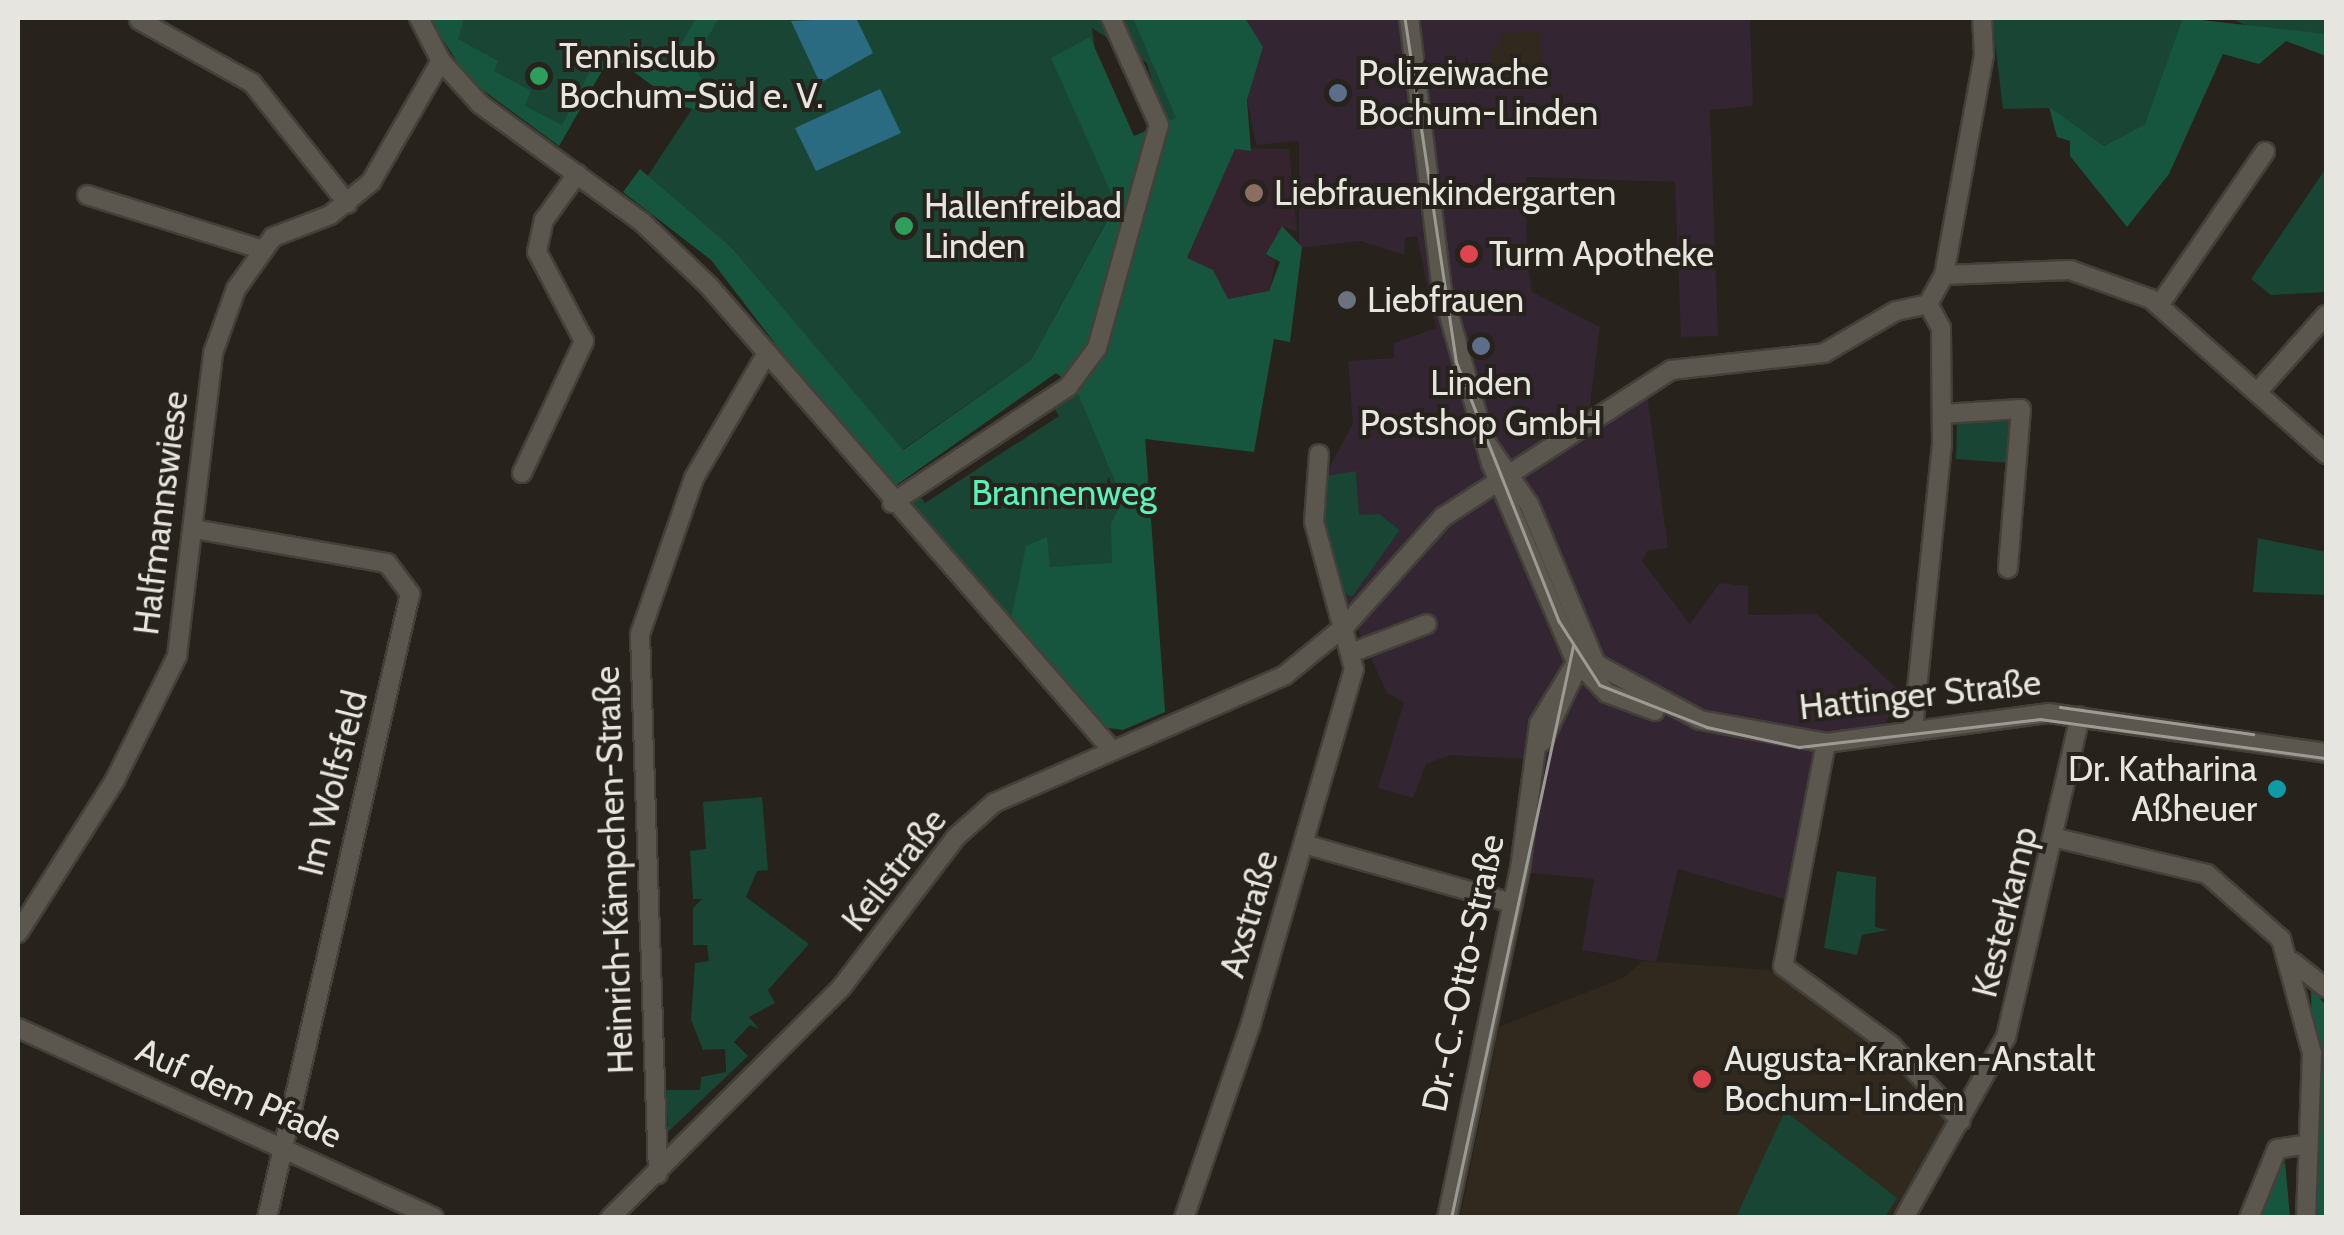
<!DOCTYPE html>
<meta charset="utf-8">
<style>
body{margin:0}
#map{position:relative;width:2344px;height:1235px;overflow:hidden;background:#27221b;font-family:Cabin,sans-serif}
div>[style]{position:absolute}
.commercial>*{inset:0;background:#332531}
.built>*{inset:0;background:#31291d}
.education>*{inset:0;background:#35242e}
.green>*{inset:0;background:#194534}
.forest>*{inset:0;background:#16563f}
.water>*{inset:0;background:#2b6b82}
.roads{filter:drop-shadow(2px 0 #43403a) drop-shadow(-2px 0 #43403a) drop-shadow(0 2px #43403a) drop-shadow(0 -2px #43403a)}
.minor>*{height:18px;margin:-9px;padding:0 9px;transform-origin:9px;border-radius:9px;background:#5b564e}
.tram>*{height:2.5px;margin:-1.25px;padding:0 1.25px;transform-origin:1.25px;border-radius:1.25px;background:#9d9a94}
.dots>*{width:28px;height:28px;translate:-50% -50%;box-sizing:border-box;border:5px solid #27221b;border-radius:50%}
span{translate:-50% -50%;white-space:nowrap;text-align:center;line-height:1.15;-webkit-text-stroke:8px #27221b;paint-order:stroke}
.poi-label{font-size:35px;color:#e7e5e0}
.left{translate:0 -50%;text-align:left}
.right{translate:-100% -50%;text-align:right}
.park-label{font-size:35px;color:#59f3ba}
.street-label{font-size:35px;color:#e7e5e0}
.frame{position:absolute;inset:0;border:20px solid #e7e5e0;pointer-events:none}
</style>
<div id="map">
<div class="commercial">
<i style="clip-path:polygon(1245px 18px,1750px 18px,1753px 106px,1710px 110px,1718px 336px,1681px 337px,1675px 182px,1526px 177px,1527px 261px,1532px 292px,1600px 327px,1589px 411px,1542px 442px,1548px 458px,1647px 393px,1668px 548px,1647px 551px,1642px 561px,1690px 624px,1720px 583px,1748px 586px,1748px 615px,1817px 614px,1902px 693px,1884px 726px,1824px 736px,1790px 901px,1678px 869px,1656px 962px,1582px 950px,1594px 879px,1510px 871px,1524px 759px,1450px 755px,1426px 764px,1413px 798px,1378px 788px,1404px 702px,1387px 693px,1341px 592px,1352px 597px,1400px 530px,1379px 514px,1359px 516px,1356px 471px,1325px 476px,1353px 423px,1348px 361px,1394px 358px,1394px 343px,1436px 328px,1417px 236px,1405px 238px,1404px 255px,1361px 241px,1299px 248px,1299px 141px,1256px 145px,1247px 100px,1263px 48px)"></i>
</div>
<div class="built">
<i style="clip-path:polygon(1540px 30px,1542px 75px,1493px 80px,1490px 49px,1500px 48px,1499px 35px)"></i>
<i style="clip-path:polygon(1643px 961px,1768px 970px,1882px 1040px,1950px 1119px,1890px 1217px,1460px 1218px,1499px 1027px,1623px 978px)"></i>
</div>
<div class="education">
<i style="clip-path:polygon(1235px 148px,1289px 149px,1297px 232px,1282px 226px,1269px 292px,1228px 299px,1187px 259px)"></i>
</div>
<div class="green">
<i style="clip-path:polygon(445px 18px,1242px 18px,1145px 438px,1165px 712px,1108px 728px,910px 504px,918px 493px,925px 503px,1059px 416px,1053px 406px,1169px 142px,1147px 63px,1092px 28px,1116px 203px,1031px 360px,902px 450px,733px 249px,647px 177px,694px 106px,611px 55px,559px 146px,471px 64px)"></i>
<i style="clip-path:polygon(1992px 18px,2183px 18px,2185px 23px,2145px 124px,2104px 146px,2049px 108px,2003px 109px)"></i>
<i style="clip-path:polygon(2230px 18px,2326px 18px,2326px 34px,2252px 28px)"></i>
<i style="clip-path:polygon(2326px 168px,2326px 292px,2271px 295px,2251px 279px)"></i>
<i style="clip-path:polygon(2009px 417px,2016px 424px,2010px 463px,1956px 459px,1957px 422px)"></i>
<i style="clip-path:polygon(1356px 471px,1359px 515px,1379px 514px,1400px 530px,1352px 597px,1341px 592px,1322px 535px,1325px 476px)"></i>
<i style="clip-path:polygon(2258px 538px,2326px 552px,2326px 595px,2253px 592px)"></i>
<i style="clip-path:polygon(762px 797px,768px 870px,757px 871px,746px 897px,809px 944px,768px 990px,775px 1003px,749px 1017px,759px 1029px,750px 1025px,734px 1042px,748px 1056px,668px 1132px,666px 1090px,700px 1090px,701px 1077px,726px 1072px,725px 1049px,703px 1050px,691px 1020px,695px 963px,709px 961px,707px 945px,693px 945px,693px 908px,702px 899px,693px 899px,690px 851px,706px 849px,703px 802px)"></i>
<i style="clip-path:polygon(1837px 871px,1876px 877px,1875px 927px,1888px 930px,1862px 935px,1857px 955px,1824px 948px)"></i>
<i style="clip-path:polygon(1785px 1111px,1897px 1198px,1885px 1217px,1736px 1217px)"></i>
</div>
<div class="forest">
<i style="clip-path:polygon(429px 18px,464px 18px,458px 39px,498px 61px,494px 71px,531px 91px,525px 106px,562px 125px,602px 48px,666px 71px,696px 18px,719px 18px,693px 63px,712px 100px,706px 112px,680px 106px,611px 55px,559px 146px,469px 80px)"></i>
<i style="clip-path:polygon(1133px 18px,1245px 18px,1263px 47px,1247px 100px,1251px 151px,1235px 149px,1187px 258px,1213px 270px,1228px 299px,1269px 291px,1280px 262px,1266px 254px,1282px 226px,1302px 247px,1290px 342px,1274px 339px,1254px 452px,1145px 439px,1165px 712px,1123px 730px,1108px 728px,1010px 624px,1026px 546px,1047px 537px,1050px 567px,1112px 563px,1111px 524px,1123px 500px,1075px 387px,1056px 373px,888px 491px,711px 260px,623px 192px,640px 169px,733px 249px,903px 450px,1031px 360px,1116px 204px,1051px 58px,1090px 37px,1134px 136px,1176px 118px)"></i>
<i style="clip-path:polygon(2183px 18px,2326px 34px,2326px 56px,2286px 41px,2259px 64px,2223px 54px,2169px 174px,2127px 227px,2070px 156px,2070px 141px,2057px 137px,2049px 107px,2104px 146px,2145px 124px)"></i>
<i style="clip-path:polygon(2311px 987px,2326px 1006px,2326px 1217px,2315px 1217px)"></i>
<i style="clip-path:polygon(2285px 1162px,2290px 1217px,2261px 1218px,2273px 1179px)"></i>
</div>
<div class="water">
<i style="clip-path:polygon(856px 18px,873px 53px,820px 83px,791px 21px)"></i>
<i style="clip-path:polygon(880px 89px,901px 133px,816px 171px,795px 128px)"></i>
</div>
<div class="roads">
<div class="minor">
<i style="left:419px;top:18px;width:48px;rotate:62.9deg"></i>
<i style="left:441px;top:61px;width:58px;rotate:47.8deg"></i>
<i style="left:480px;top:104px;width:202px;rotate:36.1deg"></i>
<i style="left:643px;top:223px;width:91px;rotate:43.7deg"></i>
<i style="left:709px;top:286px;width:615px;rotate:49.02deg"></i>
<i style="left:1409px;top:18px;width:274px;rotate:83.1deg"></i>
<i style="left:1442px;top:290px;width:180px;rotate:74.2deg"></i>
<i style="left:1491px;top:463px;width:214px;rotate:66.9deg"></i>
<i style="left:1575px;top:660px;width:46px;rotate:45.9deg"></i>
<i style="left:1607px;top:693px;width:51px;rotate:20.6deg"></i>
<i style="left:139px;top:20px;width:129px;rotate:29.1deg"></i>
<i style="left:252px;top:83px;width:154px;rotate:51.6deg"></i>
<i style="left:87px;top:195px;width:181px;rotate:17.3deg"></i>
<i style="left:1944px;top:275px;width:126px;rotate:-2.3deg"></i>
<i style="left:2070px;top:270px;width:86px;rotate:19.7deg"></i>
<i style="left:2151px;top:299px;width:234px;rotate:41.5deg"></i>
<i style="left:1928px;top:304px;width:33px;rotate:-61deg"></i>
<i style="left:1944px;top:275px;width:224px;rotate:-79.7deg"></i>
<i style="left:1984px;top:55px;width:37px;rotate:-93deg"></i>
<i style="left:2160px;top:304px;width:185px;rotate:-55.4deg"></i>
<i style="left:2260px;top:389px;width:99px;rotate:-48.3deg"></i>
<i style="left:1942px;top:414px;width:79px;rotate:-3.6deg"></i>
<i style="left:2021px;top:409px;width:160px;rotate:94.7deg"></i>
<i style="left:1487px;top:444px;width:73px;rotate:55deg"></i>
<i style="left:1529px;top:504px;width:173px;rotate:67.3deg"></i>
<i style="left:1596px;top:664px;width:118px;rotate:28.3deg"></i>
<i style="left:1700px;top:720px;width:128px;rotate:10.3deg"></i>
<i style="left:1826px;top:743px;width:225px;rotate:-7.7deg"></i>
<i style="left:2049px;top:713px;width:280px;rotate:8.2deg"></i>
<i style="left:522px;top:473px;width:146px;rotate:-64.8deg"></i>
<i style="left:584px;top:341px;width:101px;rotate:-117.8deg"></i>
<i style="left:537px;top:252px;width:33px;rotate:-78deg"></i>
<i style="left:544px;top:220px;width:57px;rotate:-54.3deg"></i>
<i style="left:892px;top:503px;width:211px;rotate:-33.4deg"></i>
<i style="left:1068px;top:387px;width:49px;rotate:-53.4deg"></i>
<i style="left:1097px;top:348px;width:231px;rotate:-74.5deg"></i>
<i style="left:1159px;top:125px;width:117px;rotate:-114.2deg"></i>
<i style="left:194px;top:529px;width:196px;rotate:10deg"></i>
<i style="left:387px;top:563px;width:39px;rotate:53deg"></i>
<i style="left:410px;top:594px;width:640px;rotate:102.91deg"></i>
<i style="left:1351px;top:653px;width:81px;rotate:-20.9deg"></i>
<i style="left:1913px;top:729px;width:285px;rotate:-84.2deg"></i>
<i style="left:1942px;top:445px;width:117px;rotate:-90.5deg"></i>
<i style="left:1941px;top:328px;width:27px;rotate:-118deg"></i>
<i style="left:1542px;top:742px;width:72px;rotate:-64.5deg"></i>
<i style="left:1826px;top:743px;width:227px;rotate:100.9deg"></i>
<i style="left:1783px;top:966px;width:134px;rotate:36.2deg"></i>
<i style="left:1891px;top:1045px;width:103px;rotate:47.4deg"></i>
<i style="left:2057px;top:838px;width:154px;rotate:13.5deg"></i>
<i style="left:2207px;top:874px;width:98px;rotate:41.3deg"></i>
<i style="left:2281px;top:939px;width:118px;rotate:74.8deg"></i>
<i style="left:2312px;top:1053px;width:165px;rotate:92.1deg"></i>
<i style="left:1304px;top:844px;width:217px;rotate:15.8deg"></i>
<i style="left:18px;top:933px;width:181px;rotate:-57.6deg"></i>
<i style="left:115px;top:780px;width:139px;rotate:-63.4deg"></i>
<i style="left:177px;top:656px;width:305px;rotate:-83.2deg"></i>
<i style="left:213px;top:353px;width:68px;rotate:-70.2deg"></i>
<i style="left:236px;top:289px;width:64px;rotate:-54.6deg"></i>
<i style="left:273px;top:237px;width:61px;rotate:-21.1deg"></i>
<i style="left:330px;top:215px;width:53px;rotate:-38.8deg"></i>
<i style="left:371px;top:182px;width:140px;rotate:-60deg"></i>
<i style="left:2293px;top:962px;width:42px;rotate:38.2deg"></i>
<i style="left:18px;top:1028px;width:457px;rotate:24.5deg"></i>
<i style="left:658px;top:1174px;width:540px;rotate:-91.91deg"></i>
<i style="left:640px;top:634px;width:165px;rotate:-70.9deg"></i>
<i style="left:694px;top:478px;width:145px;rotate:-59.7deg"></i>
<i style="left:610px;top:1218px;width:326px;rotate:-44.9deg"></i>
<i style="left:841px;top:988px;width:191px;rotate:-52.7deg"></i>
<i style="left:957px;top:836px;width:50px;rotate:-41.7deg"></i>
<i style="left:994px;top:803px;width:318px;rotate:-23.7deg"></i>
<i style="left:1285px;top:675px;width:79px;rotate:-39.3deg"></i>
<i style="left:1346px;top:625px;width:145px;rotate:-48.1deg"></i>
<i style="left:1443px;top:517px;width:271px;rotate:-32.8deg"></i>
<i style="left:1671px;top:370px;width:154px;rotate:-6.3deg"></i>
<i style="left:1824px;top:353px;width:83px;rotate:-30.3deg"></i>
<i style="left:1896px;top:311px;width:33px;rotate:-12deg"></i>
<i style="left:1184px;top:1218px;width:206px;rotate:-71deg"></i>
<i style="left:1251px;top:1023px;width:369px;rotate:-73.8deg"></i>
<i style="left:1354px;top:669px;width:152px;rotate:-105.2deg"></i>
<i style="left:1314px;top:522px;width:68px;rotate:-85.8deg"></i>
<i style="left:1447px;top:1218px;width:357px;rotate:-78.2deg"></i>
<i style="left:1520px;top:869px;width:146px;rotate:-82.5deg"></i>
<i style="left:1539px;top:724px;width:83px;rotate:-58.8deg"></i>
<i style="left:1904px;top:1218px;width:208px;rotate:-60.6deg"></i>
<i style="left:2006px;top:1037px;width:329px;rotate:-77deg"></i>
<i style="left:2249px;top:1218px;width:74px;rotate:-67.9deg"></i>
<i style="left:2277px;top:1149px;width:31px;rotate:-9deg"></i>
</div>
</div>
<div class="tram">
<i style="left:1405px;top:18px;width:347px;rotate:81.5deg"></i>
<i style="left:1456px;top:361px;width:280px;rotate:68.4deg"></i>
<i style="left:1559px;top:621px;width:76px;rotate:57.4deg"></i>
<i style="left:1600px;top:685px;width:115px;rotate:21.4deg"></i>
<i style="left:1707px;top:727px;width:94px;rotate:12.3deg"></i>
<i style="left:1799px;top:747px;width:243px;rotate:-6.6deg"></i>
<i style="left:2040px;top:719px;width:289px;rotate:7.8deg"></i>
<i style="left:2060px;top:707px;width:195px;rotate:8deg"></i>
<i style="left:1451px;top:1218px;width:585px;rotate:-77.96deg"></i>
</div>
<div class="dots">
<i style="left:539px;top:76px;background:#2e9e5b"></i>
<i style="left:1338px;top:93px;background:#5c6f8a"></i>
<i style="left:1254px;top:193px;background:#8d6e63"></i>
<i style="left:904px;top:226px;background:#2e9e5b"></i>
<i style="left:1469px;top:254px;background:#e0444e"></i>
<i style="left:1347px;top:300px;background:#6b7280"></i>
<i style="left:1481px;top:346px;background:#5c6f8a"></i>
<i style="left:2277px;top:789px;background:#0f9aa8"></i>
<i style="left:1702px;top:1079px;background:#e0444e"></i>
</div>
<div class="poi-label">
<span class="left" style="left:559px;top:76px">Tennisclub<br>Bochum-Süd e. V.</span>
<span class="left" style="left:1358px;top:93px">Polizeiwache<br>Bochum-Linden</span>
<span class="left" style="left:1274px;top:193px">Liebfrauenkindergarten</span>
<span class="left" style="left:924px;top:226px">Hallenfreibad<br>Linden</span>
<span class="left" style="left:1489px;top:254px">Turm Apotheke</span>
<span class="left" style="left:1367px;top:300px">Liebfrauen</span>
<span style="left:1481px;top:403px">Linden<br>Postshop GmbH</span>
<span class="right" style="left:2257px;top:789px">Dr. Katharina<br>Aßheuer</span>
<span class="left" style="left:1724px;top:1079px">Augusta-Kranken-Anstalt<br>Bochum-Linden</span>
</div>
<div class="park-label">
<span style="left:1064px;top:493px">Brannenweg</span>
</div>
<div class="street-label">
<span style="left:161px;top:513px;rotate:-83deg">Halfmannswiese</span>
<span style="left:1920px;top:695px;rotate:-6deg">Hattinger Straße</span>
<span style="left:333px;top:783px;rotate:-76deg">Im Wolfsfeld</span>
<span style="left:614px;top:870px;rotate:-92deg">Heinrich-Kämpchen-Straße</span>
<span style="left:894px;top:870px;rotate:-52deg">Keilstraße</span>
<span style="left:2005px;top:912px;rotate:-76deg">Kesterkamp</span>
<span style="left:1249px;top:914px;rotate:-74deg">Axstraße</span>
<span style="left:1463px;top:973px;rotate:-78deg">Dr.-C.-Otto-Straße</span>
<span style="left:239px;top:1093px;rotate:24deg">Auf dem Pfade</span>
</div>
<div class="frame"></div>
</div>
